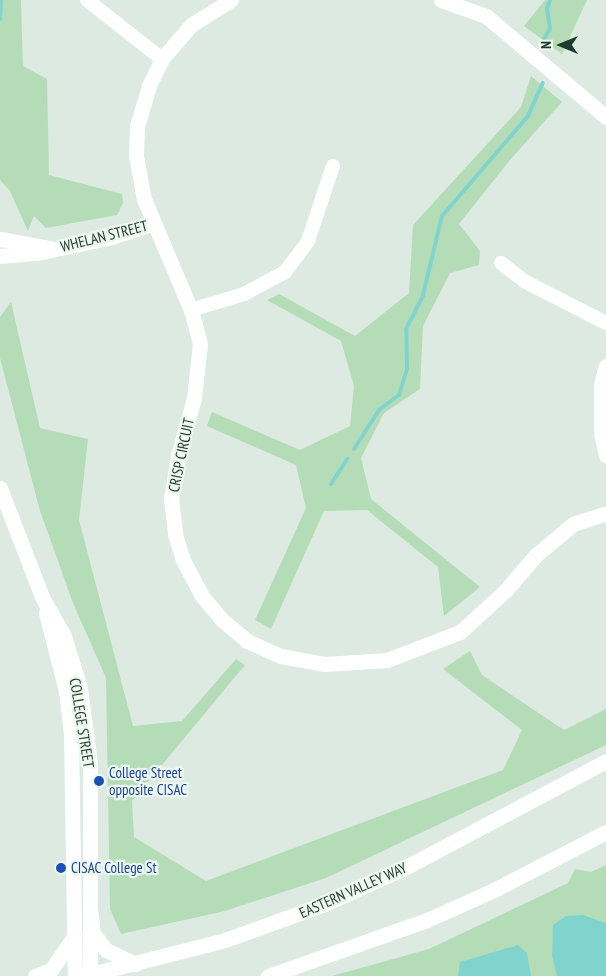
<!DOCTYPE html>
<style>
body{margin:0}
#map{position:relative;width:606px;height:976px;overflow:hidden;background:#ddeae2;font-family:"PT Sans Narrow",sans-serif}
div>[style]{position:absolute}
.green>*{inset:0;background:#b4ddb7}
.water>*{inset:0;background:#81d4ce}
.stream>*{height:4px;margin:-2px;padding:0 2px;transform-origin:2px;border-radius:2px;background:#81d4ce}
.minor>*{height:14px;margin:-7px;padding:0 7px;transform-origin:7px;border-radius:7px;background:#fff}
.tertiary>*{height:15px;margin:-7.5px;padding:0 7.5px;transform-origin:7.5px;border-radius:7.5px;background:#fff}
.secondary>*{height:15px;margin:-7.5px;padding:0 7.5px;transform-origin:7.5px;border-radius:7.5px;background:#fff}
.dots>*{width:14px;height:14px;translate:-50% -50%;box-sizing:border-box;border:2px solid #eef7f0;border-radius:50%}
span{translate:-50% -50%;white-space:nowrap;text-align:center;line-height:1.15;-webkit-text-stroke:4.5px #eef7f0;paint-order:stroke}
.street-label{font-size:15px;color:#1e3b2d}
.transit-label{font-size:15px;color:#164399}
.left{translate:0 -50%;text-align:left}
.north{position:absolute;left:536px;top:20px;width:50px;height:50px;-webkit-text-stroke:4px #eef7f0;paint-order:stroke;rotate:270deg;font-size:14px;font-weight:700;line-height:20px;text-align:center;color:#1e3b2d}
.north::after{content:'';display:block;margin:auto;width:18px;height:22px;background:#1e3b2d;clip-path:polygon(50% 0,100% 100%,50% 72%,0 100%)}
</style>
<div id="map">
<div class="green">
<i style="clip-path:polygon(0 0,21px 0,23px 66px,47px 79px,49px 175px,122px 194px,123px 203px,117px 215px,46px 228px,34px 216px,28px 231px,10px 191px,0 180px)"></i>
<i style="clip-path:polygon(545px 0,587px 0,562px 54px,524px 26px)"></i>
<i style="clip-path:polygon(531px 76px,562px 102px,510px 160px,459px 224px,480px 251px,479px 265px,450px 273px,423px 326px,420px 389px,384px 413px,361px 458px,371px 499px,480px 587px,444px 616px,438px 567px,367px 510px,324px 511px,271px 629px,255px 620px,306px 508px,296px 465px,207px 426px,212px 412px,300px 450px,350px 426px,354px 386px,341px 341px,267px 300px,279px 294px,355px 336px,409px 293px,413px 225px,521px 107px)"></i>
<i style="clip-path:polygon(11px 302px,40px 428px,88px 439px,79px 520px,133px 726px,182px 721px,236px 659px,245px 665px,132px 801px,134px 837px,206px 881px,503px 770px,522px 730px,443px 669px,470px 651px,482px 675px,564px 730px,606px 709px,606px 745px,326px 878px,225px 911px,121px 934px,110px 909px,106px 678px,73px 603px,40px 511px,0 358px,0 317px)"></i>
<i style="clip-path:polygon(606px 865px,606px 976px,332px 976px,429px 949px,568px 883px,575px 869px,591px 872px)"></i>
</div>
<div class="water">
<i style="clip-path:polygon(583px 915px,606px 923px,606px 976px,557px 976px,552px 956px,553px 925px,566px 916px)"></i>
<i style="clip-path:polygon(518px 945px,527px 953px,531px 976px,458px 976px,460px 962px)"></i>
</div>
<div class="stream">
<i style="left:0;top:19px;width:19px;rotate:-87deg"></i>
<i style="left:544px;top:39px;width:13px;rotate:-61deg"></i>
<i style="left:550px;top:28px;width:20px;rotate:-99deg"></i>
<i style="left:547px;top:8px;width:9px;rotate:-69deg"></i>
<i style="left:354px;top:449px;width:46px;rotate:-57.3deg"></i>
<i style="left:379px;top:410px;width:25px;rotate:-37deg"></i>
<i style="left:399px;top:395px;width:28px;rotate:-73deg"></i>
<i style="left:407px;top:368px;width:39px;rotate:-91deg"></i>
<i style="left:406px;top:329px;width:38px;rotate:-63deg"></i>
<i style="left:423px;top:295px;width:81px;rotate:-76.5deg"></i>
<i style="left:442px;top:216px;width:132px;rotate:-49.3deg"></i>
<i style="left:528px;top:116px;width:36px;rotate:-66deg"></i>
<i style="left:331px;top:484px;width:30px;rotate:-57deg"></i>
</div>
<div class="minor">
<i style="left:87px;top:0;width:95px;rotate:38.2deg"></i>
<i style="left:501px;top:263px;width:29px;rotate:38deg"></i>
<i style="left:524px;top:281px;width:92px;rotate:27.1deg"></i>
<i style="left:191px;top:310px;width:55px;rotate:-16.8deg"></i>
<i style="left:244px;top:294px;width:47px;rotate:-28.2deg"></i>
<i style="left:285px;top:272px;width:39px;rotate:-53deg"></i>
<i style="left:308px;top:241px;width:79px;rotate:-71.6deg"></i>
<i style="left:606px;top:366px;width:20px;rotate:105deg"></i>
<i style="left:601px;top:385px;width:49px;rotate:90deg"></i>
<i style="left:601px;top:434px;width:23px;rotate:77deg"></i>
</div>
<div class="tertiary">
<i style="left:231px;top:0;width:47px;rotate:148deg"></i>
<i style="left:191px;top:25px;width:45px;rotate:130.5deg"></i>
<i style="left:162px;top:59px;width:30px;rotate:116deg"></i>
<i style="left:149px;top:86px;width:42px;rotate:106.7deg"></i>
<i style="left:137px;top:126px;width:30px;rotate:92deg"></i>
<i style="left:136px;top:156px;width:44px;rotate:79.5deg"></i>
<i style="left:144px;top:199px;width:121px;rotate:67.1deg"></i>
<i style="left:191px;top:310px;width:35px;rotate:75deg"></i>
<i style="left:200px;top:344px;width:54px;rotate:96.3deg"></i>
<i style="left:194px;top:398px;width:60px;rotate:105.4deg"></i>
<i style="left:178px;top:456px;width:44px;rotate:99.2deg"></i>
<i style="left:171px;top:499px;width:35px;rotate:83deg"></i>
<i style="left:175px;top:534px;width:27px;rotate:73deg"></i>
<i style="left:183px;top:560px;width:41px;rotate:62.2deg"></i>
<i style="left:202px;top:596px;width:30px;rotate:50deg"></i>
<i style="left:221px;top:619px;width:34px;rotate:40deg"></i>
<i style="left:247px;top:641px;width:37px;rotate:24deg"></i>
<i style="left:281px;top:656px;width:45px;rotate:10.3deg"></i>
<i style="left:325px;top:664px;width:62px;rotate:-3.7deg"></i>
<i style="left:387px;top:660px;width:78px;rotate:-21deg"></i>
<i style="left:460px;top:632px;width:61px;rotate:-42.3deg"></i>
<i style="left:505px;top:591px;width:48px;rotate:-49.3deg"></i>
<i style="left:536px;top:555px;width:48px;rotate:-40deg"></i>
<i style="left:573px;top:524px;width:35px;rotate:-18deg"></i>
<i style="left:441px;top:0;width:48px;rotate:19.6deg"></i>
<i style="left:486px;top:16px;width:157px;rotate:40.1deg"></i>
<i style="left:0;top:239px;width:51px;rotate:10.2deg"></i>
<i style="left:0;top:256px;width:37px;rotate:-5deg"></i>
<i style="left:37px;top:253px;width:76px;rotate:-12.2deg"></i>
<i style="left:111px;top:237px;width:45px;rotate:-18deg"></i>
<i style="left:0;top:488px;width:117px;rotate:68.9deg"></i>
<i style="left:42px;top:597px;width:45px;rotate:60.6deg"></i>
<i style="left:64px;top:636px;width:54px;rotate:72.9deg"></i>
<i style="left:80px;top:688px;width:77px;rotate:82.5deg"></i>
<i style="left:90px;top:764px;width:212px;rotate:90deg"></i>
<i style="left:46px;top:613px;width:81px;rotate:75.6deg"></i>
<i style="left:66px;top:691px;width:43px;rotate:83.4deg"></i>
<i style="left:71px;top:734px;width:242px;rotate:89.1deg"></i>
</div>
<div class="secondary">
<i style="left:90px;top:909px;width:24px;rotate:83deg"></i>
<i style="left:93px;top:933px;width:21px;rotate:53deg"></i>
<i style="left:106px;top:950px;width:33px;rotate:25deg"></i>
<i style="left:35px;top:976px;width:17px;rotate:-21deg"></i>
<i style="left:51px;top:970px;width:42px;rotate:-55.6deg"></i>
<i style="left:83px;top:976px;width:146px;rotate:-14.2deg"></i>
<i style="left:225px;top:940px;width:109px;rotate:-19.9deg"></i>
<i style="left:327px;top:903px;width:87px;rotate:-24.5deg"></i>
<i style="left:406px;top:867px;width:226px;rotate:-27.9deg"></i>
<i style="left:268px;top:976px;width:169px;rotate:-19.4deg"></i>
<i style="left:427px;top:920px;width:73px;rotate:-24.1deg"></i>
<i style="left:494px;top:890px;width:126px;rotate:-27.4deg"></i>
</div>
<div class="dots">
<i style="left:99px;top:781px;background:#1a4fb4"></i>
<i style="left:61px;top:868px;background:#1a4fb4"></i>
</div>
<div class="street-label">
<span style="left:104px;top:236px;rotate:-14deg">WHELAN STREET</span>
<span style="left:181px;top:455px;rotate:-78deg">CRISP CIRCUIT</span>
<span style="left:82px;top:723px;rotate:81deg">COLLEGE STREET</span>
<span style="left:353px;top:890px;rotate:-24deg">EASTERN VALLEY WAY</span>
</div>
<div class="transit-label">
<span class="left" style="left:109px;top:781px">College Street<br>opposite CISAC</span>
<span class="left" style="left:71px;top:868px">CISAC College St</span>
</div>
<div class="north">N</div>
</div>
